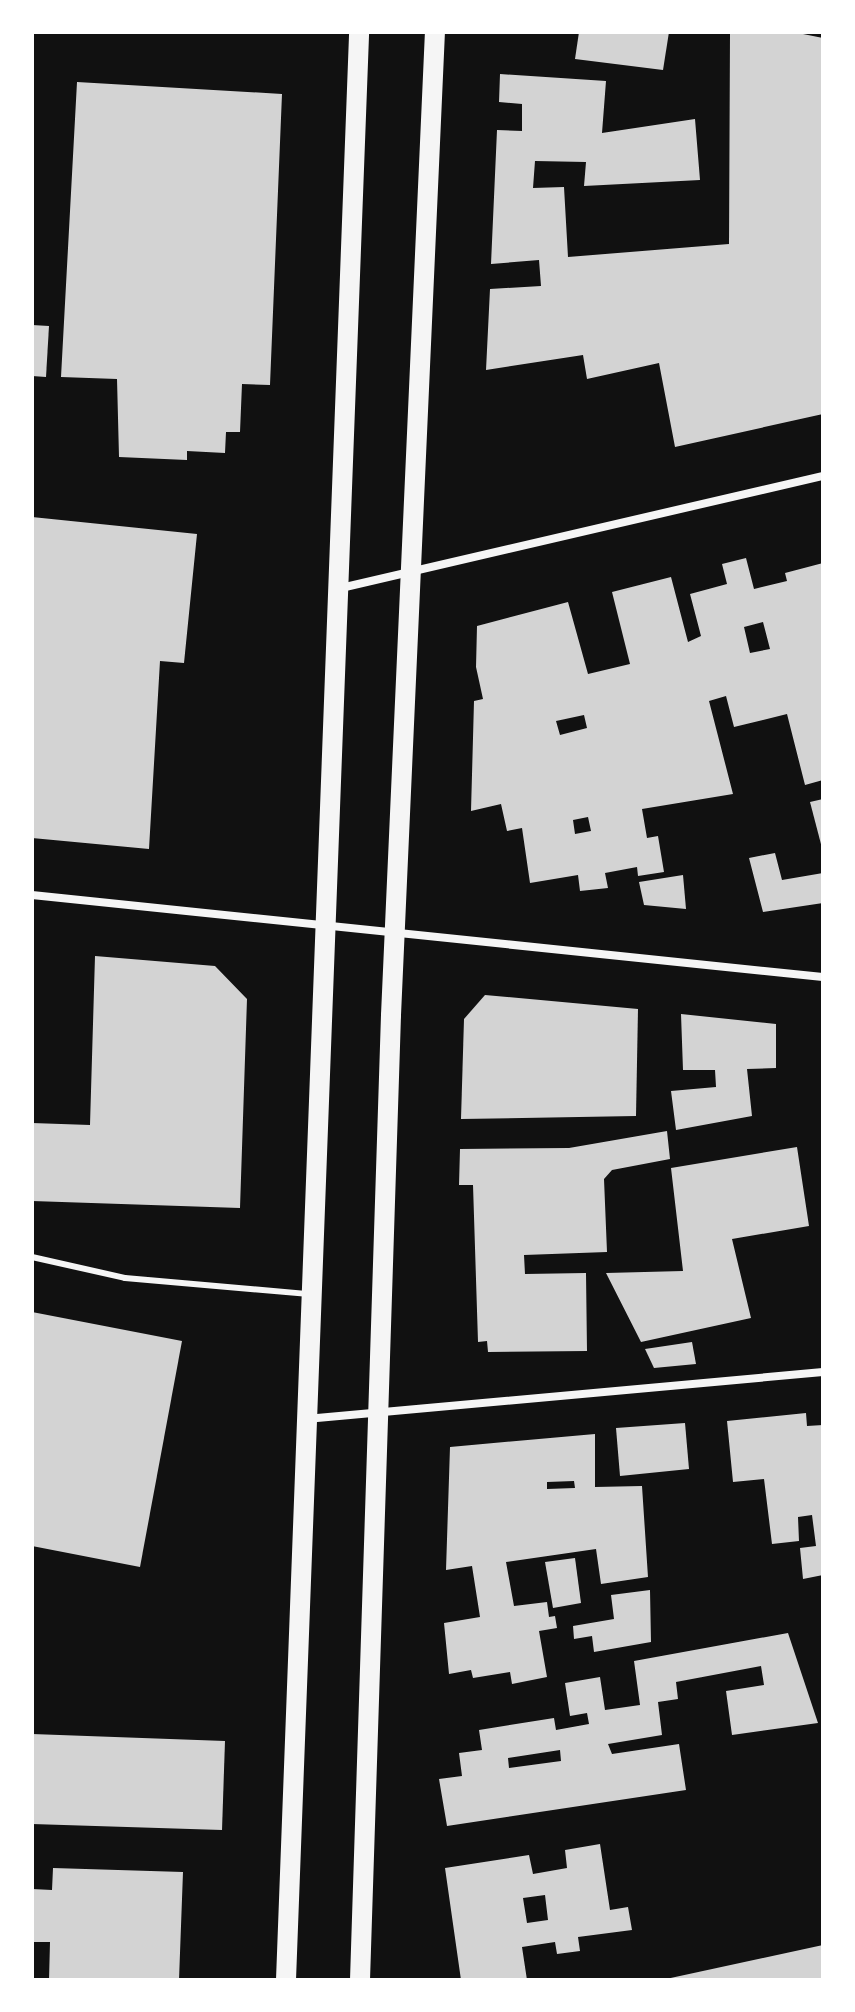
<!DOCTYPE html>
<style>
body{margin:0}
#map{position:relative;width:855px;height:2012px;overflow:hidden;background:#111;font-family:"Work Sans",sans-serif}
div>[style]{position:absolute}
.building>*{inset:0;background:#d3d3d3}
.service>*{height:6px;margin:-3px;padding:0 3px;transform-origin:3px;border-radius:3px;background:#f5f5f5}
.minor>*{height:8px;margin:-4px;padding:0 4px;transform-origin:4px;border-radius:4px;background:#f5f5f5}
.primary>*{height:20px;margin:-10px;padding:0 10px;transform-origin:10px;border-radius:10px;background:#f5f5f5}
span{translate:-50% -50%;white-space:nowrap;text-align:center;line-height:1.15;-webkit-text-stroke:6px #fff;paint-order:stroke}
.frame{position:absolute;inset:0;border:34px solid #fff;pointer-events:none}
</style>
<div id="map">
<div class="building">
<i style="clip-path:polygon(579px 32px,669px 32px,663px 70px,575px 59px)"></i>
<i style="clip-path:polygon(730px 32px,793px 32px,823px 38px,823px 414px,675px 447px,659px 363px,587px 379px,583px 355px,486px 370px,490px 289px,541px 286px,539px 260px,491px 264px,497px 130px,522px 131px,522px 104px,499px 102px,500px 74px,606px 81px,602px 133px,695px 119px,700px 180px,584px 186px,586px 162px,535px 161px,533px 188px,564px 187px,568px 257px,729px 244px)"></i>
<i style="clip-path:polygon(77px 82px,282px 94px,270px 385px,242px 384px,240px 432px,226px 432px,225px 453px,187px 451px,187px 460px,119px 457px,117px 379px,61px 377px)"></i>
<i style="clip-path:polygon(32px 325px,49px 326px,46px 377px,32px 376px)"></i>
<i style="clip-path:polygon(32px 517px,197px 534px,184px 663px,160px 661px,149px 849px,32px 838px)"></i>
<i style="clip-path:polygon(evenodd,746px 558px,754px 589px,787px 581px,785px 573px,823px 563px,823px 780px,805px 785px,787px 714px,734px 727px,726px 696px,709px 701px,733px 794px,642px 809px,647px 838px,658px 836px,664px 872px,638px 876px,637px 867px,605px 873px,608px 888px,580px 891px,578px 875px,530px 883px,522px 828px,507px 831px,501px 804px,471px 811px,474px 701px,483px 699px,476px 667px,477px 626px,568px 602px,588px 674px,630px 664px,612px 592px,671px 577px,688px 642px,701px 636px,690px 594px,727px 584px,722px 564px,746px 558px,763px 622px,770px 649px,750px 653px,744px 627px,763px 622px,746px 558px,584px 715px,587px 728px,560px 735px,556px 721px,584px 715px,746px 558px,588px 817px,591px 831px,575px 834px,573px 820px,588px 817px)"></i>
<i style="clip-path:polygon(823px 799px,823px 848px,822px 848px,810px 802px)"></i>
<i style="clip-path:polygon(775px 853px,782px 880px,823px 873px,823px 903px,763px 912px,749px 858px)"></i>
<i style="clip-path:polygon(683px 875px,686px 909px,644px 905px,639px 882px)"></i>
<i style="clip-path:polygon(95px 956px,215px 966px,247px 999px,240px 1208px,32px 1201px,32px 1123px,90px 1125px)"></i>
<i style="clip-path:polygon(485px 995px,638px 1009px,636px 1116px,461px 1119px,464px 1019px)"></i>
<i style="clip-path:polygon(681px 1014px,776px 1024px,776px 1068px,747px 1069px,752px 1116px,676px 1130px,671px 1091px,716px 1087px,715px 1070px,683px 1070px)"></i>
<i style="clip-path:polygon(667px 1131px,670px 1159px,612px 1170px,604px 1179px,607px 1252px,524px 1255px,525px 1274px,586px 1273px,587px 1351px,488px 1352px,487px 1341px,478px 1342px,473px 1185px,459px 1185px,460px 1149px,569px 1148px)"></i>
<i style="clip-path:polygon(797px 1147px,809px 1226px,732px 1239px,751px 1318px,641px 1342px,606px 1273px,683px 1271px,671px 1168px)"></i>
<i style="clip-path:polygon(32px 1312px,182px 1341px,140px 1567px,32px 1546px)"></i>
<i style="clip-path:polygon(692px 1342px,696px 1364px,654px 1368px,645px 1349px)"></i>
<i style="clip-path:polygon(806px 1413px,807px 1426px,823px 1425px,823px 1575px,803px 1579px,800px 1548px,816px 1546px,812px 1515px,798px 1517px,799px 1541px,772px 1544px,764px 1479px,733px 1482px,727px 1421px)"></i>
<i style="clip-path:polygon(685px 1423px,689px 1469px,620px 1476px,616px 1428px)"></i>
<i style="clip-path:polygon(evenodd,595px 1434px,595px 1487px,642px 1486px,648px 1577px,601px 1584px,596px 1549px,506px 1562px,514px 1606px,547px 1602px,549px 1617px,555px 1616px,557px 1628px,539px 1631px,547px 1677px,512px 1684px,510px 1672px,473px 1678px,471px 1670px,449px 1674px,444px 1623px,480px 1617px,472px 1566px,446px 1570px,450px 1447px,595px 1434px,574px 1481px,575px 1488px,547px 1489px,547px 1482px,574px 1481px)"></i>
<i style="clip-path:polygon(575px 1558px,581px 1603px,553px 1608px,545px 1562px)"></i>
<i style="clip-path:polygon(650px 1590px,651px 1642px,594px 1652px,592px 1636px,574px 1639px,573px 1626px,614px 1619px,611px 1595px)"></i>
<i style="clip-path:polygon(evenodd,788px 1633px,818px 1723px,732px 1735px,726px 1691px,764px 1685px,761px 1666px,676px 1682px,678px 1699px,658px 1702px,662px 1735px,608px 1744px,612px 1754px,679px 1744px,686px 1790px,447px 1826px,439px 1779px,462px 1776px,459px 1753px,482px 1750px,479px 1730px,554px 1718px,556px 1730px,589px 1724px,587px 1713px,570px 1716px,565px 1683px,600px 1677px,605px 1710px,640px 1705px,634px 1661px,788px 1633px,560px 1750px,561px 1761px,509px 1768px,508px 1758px,560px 1750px)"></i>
<i style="clip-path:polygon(32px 1734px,225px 1741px,222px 1830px,32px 1824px)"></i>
<i style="clip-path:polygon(evenodd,600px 1844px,610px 1910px,628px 1907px,632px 1930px,578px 1937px,580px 1951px,557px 1954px,555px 1942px,522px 1947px,527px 1980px,461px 1980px,445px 1868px,529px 1855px,533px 1874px,567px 1868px,565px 1850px,600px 1844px,545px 1895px,548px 1920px,527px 1923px,523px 1898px,545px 1895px)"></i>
<i style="clip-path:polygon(53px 1868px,183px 1872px,179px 1980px,49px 1980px,50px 1942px,32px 1942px,32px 1889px,52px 1890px)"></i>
<i style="clip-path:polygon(823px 1945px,823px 1980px,666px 1980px,666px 1979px)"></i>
</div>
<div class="service">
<i style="left:32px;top:1257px;width:95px;rotate:12.7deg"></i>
<i style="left:125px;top:1278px;width:185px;rotate:5deg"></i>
</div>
<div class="minor">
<i style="left:341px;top:588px;width:495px;rotate:-13.1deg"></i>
<i style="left:32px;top:895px;width:795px;rotate:5.92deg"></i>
<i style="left:306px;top:1419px;width:519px;rotate:-5.19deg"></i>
</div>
<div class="primary">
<i style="left:286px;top:1980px;width:1949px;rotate:-87.85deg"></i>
<i style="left:360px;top:1980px;width:965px;rotate:-88.16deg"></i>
<i style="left:391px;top:1015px;width:984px;rotate:-87.44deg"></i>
</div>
<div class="frame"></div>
</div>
